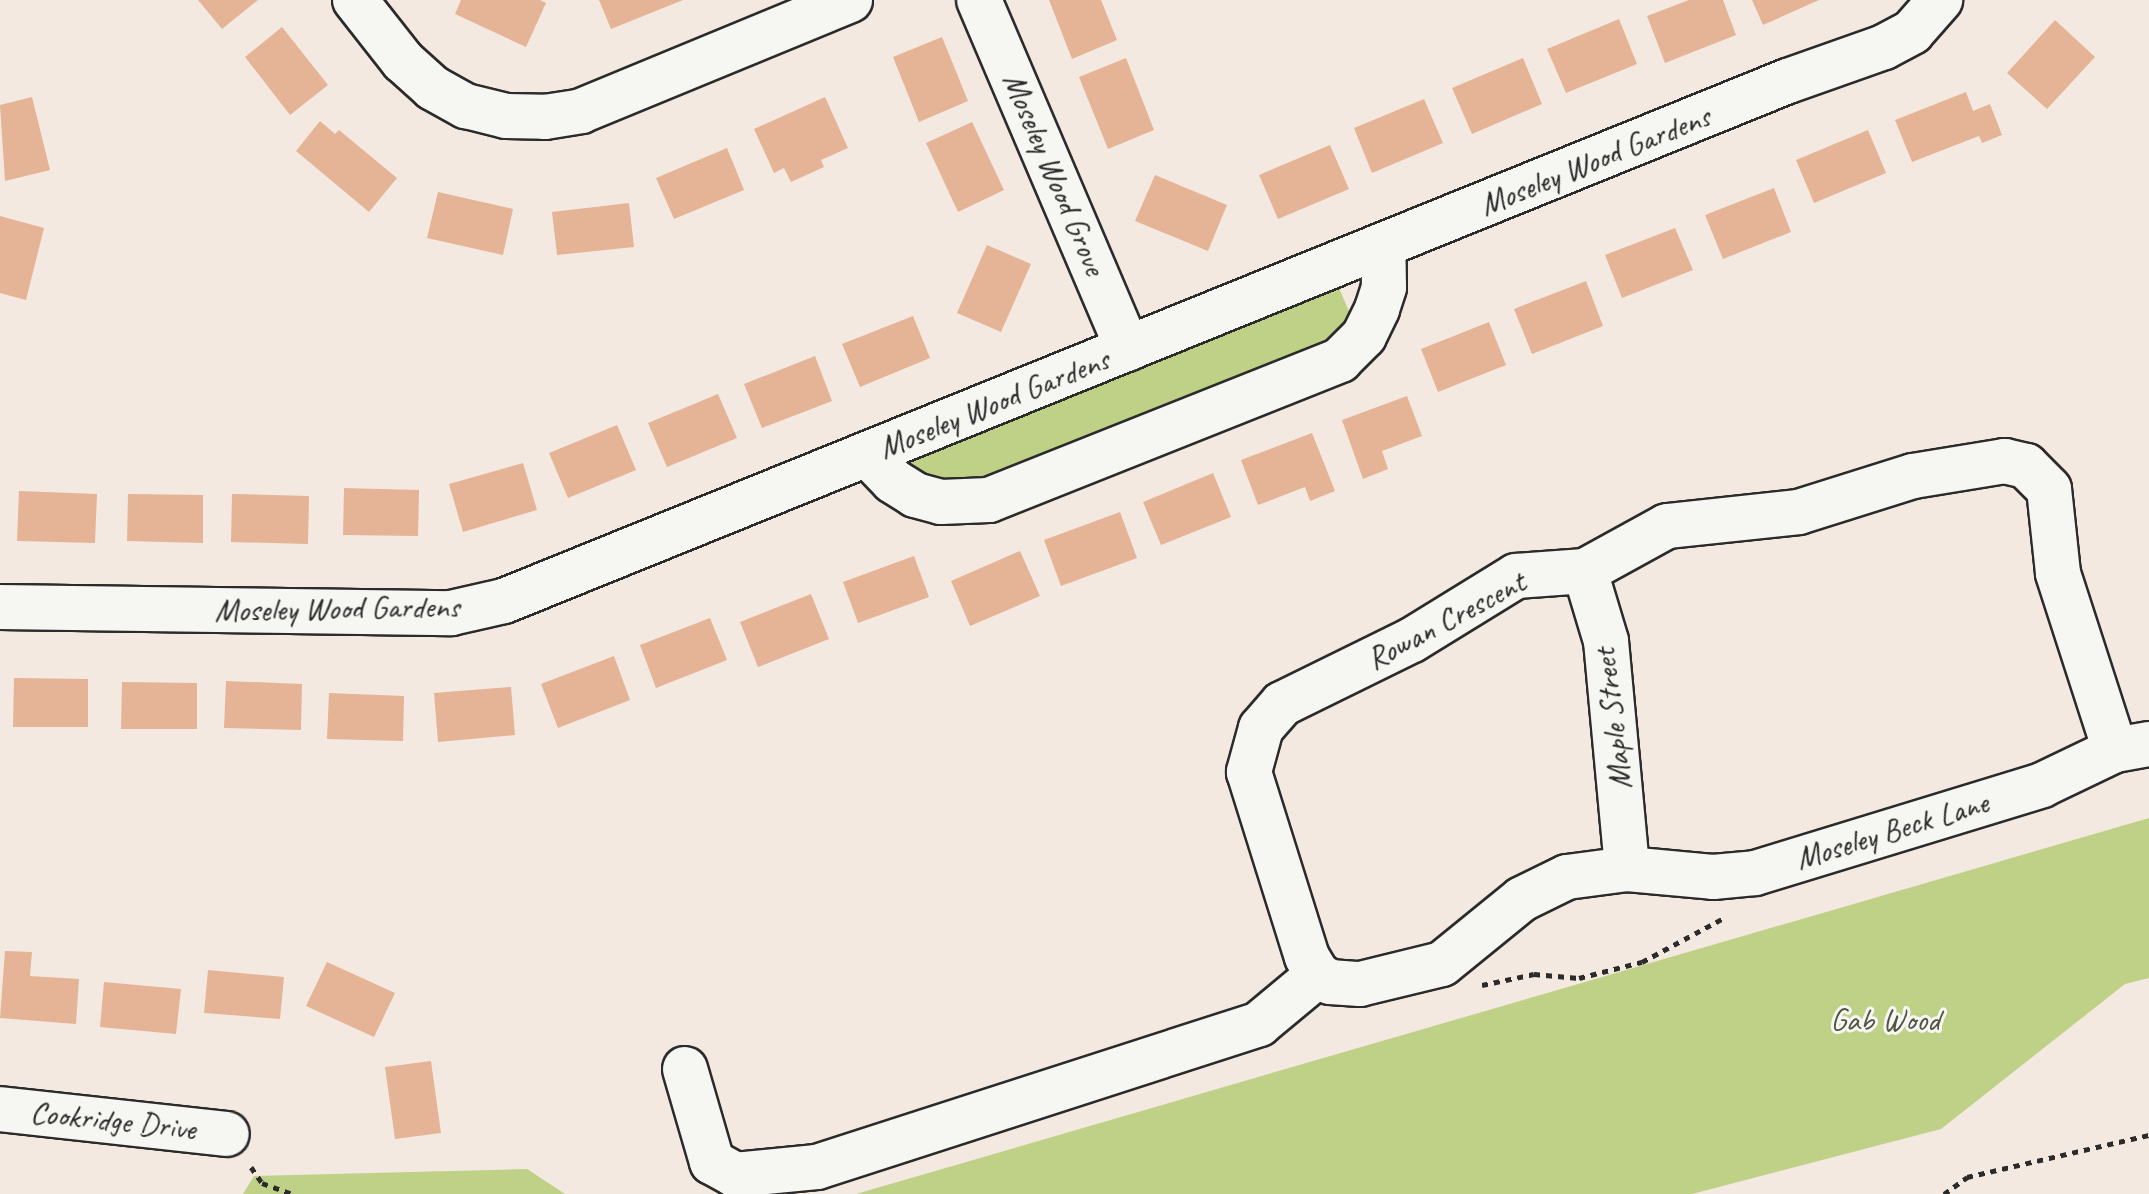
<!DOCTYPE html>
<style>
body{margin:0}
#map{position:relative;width:2149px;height:1194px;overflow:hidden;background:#f3e9e0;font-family:Caveat,sans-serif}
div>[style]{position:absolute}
.green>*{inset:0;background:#bfd186}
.building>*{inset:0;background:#e5b496}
.path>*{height:5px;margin-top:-2.5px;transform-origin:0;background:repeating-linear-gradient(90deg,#2b2b2b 0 6px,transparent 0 12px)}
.roads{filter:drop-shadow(2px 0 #2b2b2b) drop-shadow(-2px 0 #2b2b2b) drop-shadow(0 2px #2b2b2b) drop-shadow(0 -2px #2b2b2b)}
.street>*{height:44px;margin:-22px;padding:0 22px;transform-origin:22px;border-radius:22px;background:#f6f6f2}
span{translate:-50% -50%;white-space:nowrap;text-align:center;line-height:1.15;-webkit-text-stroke:6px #f6f6f2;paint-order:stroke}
.street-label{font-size:32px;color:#2b2b2b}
.park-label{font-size:32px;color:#505442}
</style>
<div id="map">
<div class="green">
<i style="clip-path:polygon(1331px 286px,1339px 288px,1352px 318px,1334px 340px,977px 490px,943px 491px,906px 465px,916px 456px)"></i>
<i style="clip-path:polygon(2149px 818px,2149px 978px,2125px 984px,1941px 1129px,1692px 1194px,856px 1194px)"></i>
<i style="clip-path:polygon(527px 1169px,565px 1194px,243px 1194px,254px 1176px)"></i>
</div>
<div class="building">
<i style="clip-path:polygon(198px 0,258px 0,222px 29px)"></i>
<i style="clip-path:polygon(461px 0,540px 0,546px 3px,526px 47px,455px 14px)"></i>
<i style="clip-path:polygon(599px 0,683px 0,611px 29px)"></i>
<i style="clip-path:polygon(1049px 0,1101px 0,1117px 40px,1072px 59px)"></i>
<i style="clip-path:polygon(1689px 0,1723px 0,1736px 35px,1665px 63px,1647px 16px)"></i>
<i style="clip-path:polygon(1752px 0,1819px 0,1763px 25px)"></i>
<i style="clip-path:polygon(1619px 19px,1637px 64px,1566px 93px,1547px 49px)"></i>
<i style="clip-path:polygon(2055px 20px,2095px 57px,2047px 109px,2007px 73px)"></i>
<i style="clip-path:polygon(282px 27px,328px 85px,290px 115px,245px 57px)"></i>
<i style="clip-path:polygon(942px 37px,968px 101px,919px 122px,893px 57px)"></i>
<i style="clip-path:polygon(1126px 58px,1154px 130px,1108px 149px,1079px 77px)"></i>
<i style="clip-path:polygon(1523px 58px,1542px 104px,1472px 134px,1452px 88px)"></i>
<i style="clip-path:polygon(1966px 92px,1973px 111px,1990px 104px,2002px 135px,1982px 143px,1979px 136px,1912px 162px,1895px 120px)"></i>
<i style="clip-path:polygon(32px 97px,50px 170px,5px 181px,0 105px)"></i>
<i style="clip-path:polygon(825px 97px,848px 148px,821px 160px,824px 167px,791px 182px,784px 168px,774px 173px,754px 129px)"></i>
<i style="clip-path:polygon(1424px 99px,1443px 143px,1372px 173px,1354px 128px)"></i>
<i style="clip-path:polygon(320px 121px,335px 134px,339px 130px,397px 178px,369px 212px,296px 151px)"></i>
<i style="clip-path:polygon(972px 122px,1004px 190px,958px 212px,926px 143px)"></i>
<i style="clip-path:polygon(1868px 130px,1886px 173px,1814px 203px,1796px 160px)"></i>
<i style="clip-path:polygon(1330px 145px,1349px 189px,1278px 219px,1259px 175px)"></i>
<i style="clip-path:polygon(727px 148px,744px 190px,674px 219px,656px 178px)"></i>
<i style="clip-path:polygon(1155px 175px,1227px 205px,1208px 251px,1135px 221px)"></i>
<i style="clip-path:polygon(1774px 188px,1791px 232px,1723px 259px,1705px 215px)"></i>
<i style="clip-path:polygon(438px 192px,513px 209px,503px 255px,427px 238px)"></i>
<i style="clip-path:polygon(629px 203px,634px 247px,557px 255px,552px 212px)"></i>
<i style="clip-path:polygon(0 216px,44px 228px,26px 300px,0 293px)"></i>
<i style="clip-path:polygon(1675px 228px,1693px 270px,1622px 298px,1605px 255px)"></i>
<i style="clip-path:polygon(987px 245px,1031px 264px,1001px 332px,957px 313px)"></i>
<i style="clip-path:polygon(1586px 281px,1603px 326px,1532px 354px,1514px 309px)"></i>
<i style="clip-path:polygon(913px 316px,930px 358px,860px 387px,842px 344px)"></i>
<i style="clip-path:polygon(1489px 322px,1506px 365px,1438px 392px,1421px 349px)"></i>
<i style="clip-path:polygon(815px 356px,832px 401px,762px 428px,744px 384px)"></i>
<i style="clip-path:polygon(718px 394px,737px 438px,667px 467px,648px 423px)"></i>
<i style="clip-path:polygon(1407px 396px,1422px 436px,1382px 451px,1388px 469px,1363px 479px,1342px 420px)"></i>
<i style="clip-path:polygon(617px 425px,636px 470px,568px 498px,549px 453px)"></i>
<i style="clip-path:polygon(1312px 433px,1335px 491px,1310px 501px,1305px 487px,1258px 505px,1241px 460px)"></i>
<i style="clip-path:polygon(523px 463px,537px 510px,463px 532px,449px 484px)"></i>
<i style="clip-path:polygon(1213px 473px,1231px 517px,1161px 545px,1143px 502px)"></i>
<i style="clip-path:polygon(344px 488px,419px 490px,418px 536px,343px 535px)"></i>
<i style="clip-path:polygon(19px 491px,97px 494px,95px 543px,17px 541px)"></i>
<i style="clip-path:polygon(128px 494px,203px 495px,203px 543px,127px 541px)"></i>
<i style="clip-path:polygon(232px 494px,309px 496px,308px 544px,231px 542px)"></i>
<i style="clip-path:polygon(1120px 512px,1137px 558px,1061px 586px,1044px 540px)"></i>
<i style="clip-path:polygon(1020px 551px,1040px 596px,970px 626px,951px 581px)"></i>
<i style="clip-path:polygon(914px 556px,929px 597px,858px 623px,843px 582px)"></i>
<i style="clip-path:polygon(811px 594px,829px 639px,758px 667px,740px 622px)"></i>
<i style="clip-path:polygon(710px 618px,727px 660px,656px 688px,640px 645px)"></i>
<i style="clip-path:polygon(614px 656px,630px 700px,558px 728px,541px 684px)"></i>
<i style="clip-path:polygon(14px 678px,88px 679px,88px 727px,13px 727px)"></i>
<i style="clip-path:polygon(226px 681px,302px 684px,301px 730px,224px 728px)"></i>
<i style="clip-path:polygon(122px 682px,197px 683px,197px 729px,121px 729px)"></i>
<i style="clip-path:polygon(511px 687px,515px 735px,438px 742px,434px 693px)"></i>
<i style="clip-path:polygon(329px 693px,404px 696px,403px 741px,327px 739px)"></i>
<i style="clip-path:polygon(5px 951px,32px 952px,30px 976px,79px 979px,76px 1024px,0 1018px)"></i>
<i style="clip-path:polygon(327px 962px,395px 993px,374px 1037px,306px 1006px)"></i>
<i style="clip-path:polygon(208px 970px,284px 977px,280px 1019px,204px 1013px)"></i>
<i style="clip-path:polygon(104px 982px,181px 989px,176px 1034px,100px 1027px)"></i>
<i style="clip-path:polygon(431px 1061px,441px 1133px,395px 1139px,385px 1067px)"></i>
</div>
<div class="path">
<i style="left:1482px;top:985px;width:53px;rotate:-11.9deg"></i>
<i style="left:1534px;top:974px;width:45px;rotate:5.1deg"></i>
<i style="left:1579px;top:978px;width:65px;rotate:-14.3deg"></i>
<i style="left:1642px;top:962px;width:91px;rotate:-28.3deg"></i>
<i style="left:251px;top:1167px;width:19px;rotate:55deg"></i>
<i style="left:262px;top:1183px;width:32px;rotate:20deg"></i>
<i style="left:1944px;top:1194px;width:29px;rotate:-36deg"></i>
<i style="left:1967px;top:1177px;width:187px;rotate:-13deg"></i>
</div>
<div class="roads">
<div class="street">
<i style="left:355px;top:0;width:78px;rotate:51.8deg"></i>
<i style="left:403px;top:61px;width:40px;rotate:42deg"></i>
<i style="left:433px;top:88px;width:38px;rotate:29deg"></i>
<i style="left:466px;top:106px;width:41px;rotate:14deg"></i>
<i style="left:506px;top:116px;width:39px;rotate:1deg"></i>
<i style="left:545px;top:117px;width:36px;rotate:-9deg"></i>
<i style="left:581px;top:111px;width:291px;rotate:-22.4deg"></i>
<i style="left:979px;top:0;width:379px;rotate:66.9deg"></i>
<i style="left:868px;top:455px;width:36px;rotate:46deg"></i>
<i style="left:893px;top:481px;width:26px;rotate:32deg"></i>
<i style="left:915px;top:495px;width:27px;rotate:15deg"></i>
<i style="left:941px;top:502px;width:48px;rotate:-2.4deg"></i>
<i style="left:989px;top:500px;width:378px;rotate:-21.7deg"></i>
<i style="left:1340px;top:360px;width:34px;rotate:-45deg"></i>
<i style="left:1364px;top:336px;width:30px;rotate:-64deg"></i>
<i style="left:1377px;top:309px;width:23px;rotate:-72deg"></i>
<i style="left:1384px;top:287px;width:39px;rotate:-91deg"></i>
<i style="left:1585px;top:571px;width:73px;rotate:73.3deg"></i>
<i style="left:1606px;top:641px;width:229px;rotate:84.7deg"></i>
<i style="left:0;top:607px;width:451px;rotate:0.8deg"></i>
<i style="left:451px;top:613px;width:54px;rotate:-12.8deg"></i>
<i style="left:504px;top:601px;width:1385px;rotate:-22.05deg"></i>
<i style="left:1788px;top:81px;width:102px;rotate:-19.5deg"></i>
<i style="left:1884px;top:47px;width:32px;rotate:-28deg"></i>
<i style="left:1912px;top:32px;width:43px;rotate:-48.8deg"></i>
<i style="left:2115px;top:750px;width:186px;rotate:-107.9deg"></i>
<i style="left:2058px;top:573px;width:84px;rotate:-96.1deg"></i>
<i style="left:2049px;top:489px;width:33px;rotate:-135deg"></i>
<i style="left:2026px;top:466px;width:22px;rotate:-167deg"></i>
<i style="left:2005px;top:461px;width:93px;rotate:170.7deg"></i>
<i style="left:1913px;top:476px;width:120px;rotate:162.5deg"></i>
<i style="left:1799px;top:512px;width:133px;rotate:173.9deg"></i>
<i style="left:1667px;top:526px;width:94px;rotate:151.2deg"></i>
<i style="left:1585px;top:571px;width:69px;rotate:175.9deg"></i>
<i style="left:1516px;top:576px;width:122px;rotate:148.4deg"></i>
<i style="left:1412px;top:640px;width:145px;rotate:153.8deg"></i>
<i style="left:1282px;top:704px;width:32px;rotate:131deg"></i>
<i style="left:1261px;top:728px;width:46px;rotate:105.3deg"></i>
<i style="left:1249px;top:772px;width:194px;rotate:72.6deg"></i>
<i style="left:1307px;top:957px;width:21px;rotate:59deg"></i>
<i style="left:1318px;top:975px;width:14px;rotate:30deg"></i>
<i style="left:1330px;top:982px;width:30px;rotate:4deg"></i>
<i style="left:1360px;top:984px;width:84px;rotate:-13.7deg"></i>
<i style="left:1442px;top:964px;width:103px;rotate:-39.1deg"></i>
<i style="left:1522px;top:899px;width:50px;rotate:-26.1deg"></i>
<i style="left:1567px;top:877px;width:61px;rotate:-7.6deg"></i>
<i style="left:1627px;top:869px;width:86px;rotate:5.3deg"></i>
<i style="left:1713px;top:877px;width:42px;rotate:-5.4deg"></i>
<i style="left:1755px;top:873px;width:300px;rotate:-17deg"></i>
<i style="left:2042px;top:785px;width:81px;rotate:-25.6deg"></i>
<i style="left:2115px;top:750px;width:35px;rotate:-10deg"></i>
<i style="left:685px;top:1069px;width:97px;rotate:73.8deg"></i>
<i style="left:712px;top:1162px;width:26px;rotate:29deg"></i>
<i style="left:735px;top:1175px;width:82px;rotate:-5.6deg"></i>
<i style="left:817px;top:1167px;width:465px;rotate:-17.9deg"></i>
<i style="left:1259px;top:1024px;width:77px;rotate:-39.7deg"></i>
<i style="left:0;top:1109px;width:228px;rotate:6.3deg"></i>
</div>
</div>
<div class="street-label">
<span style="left:1595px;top:161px;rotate:-22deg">Moseley Wood Gardens</span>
<span style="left:1054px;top:174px;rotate:67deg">Moseley Wood Grove</span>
<span style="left:994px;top:404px;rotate:-22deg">Moseley Wood Gardens</span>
<span style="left:337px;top:609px;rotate:-1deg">Moseley Wood Gardens</span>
<span style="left:1446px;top:621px;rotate:-28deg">Rowan Crescent</span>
<span style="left:1613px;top:719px;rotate:-97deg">Maple Street</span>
<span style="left:1892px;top:831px;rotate:-17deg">Moseley Beck Lane</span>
<span style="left:113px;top:1121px;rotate:6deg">Cookridge Drive</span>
</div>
<div class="park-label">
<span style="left:1885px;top:1020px">Gab Wood</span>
</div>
</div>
